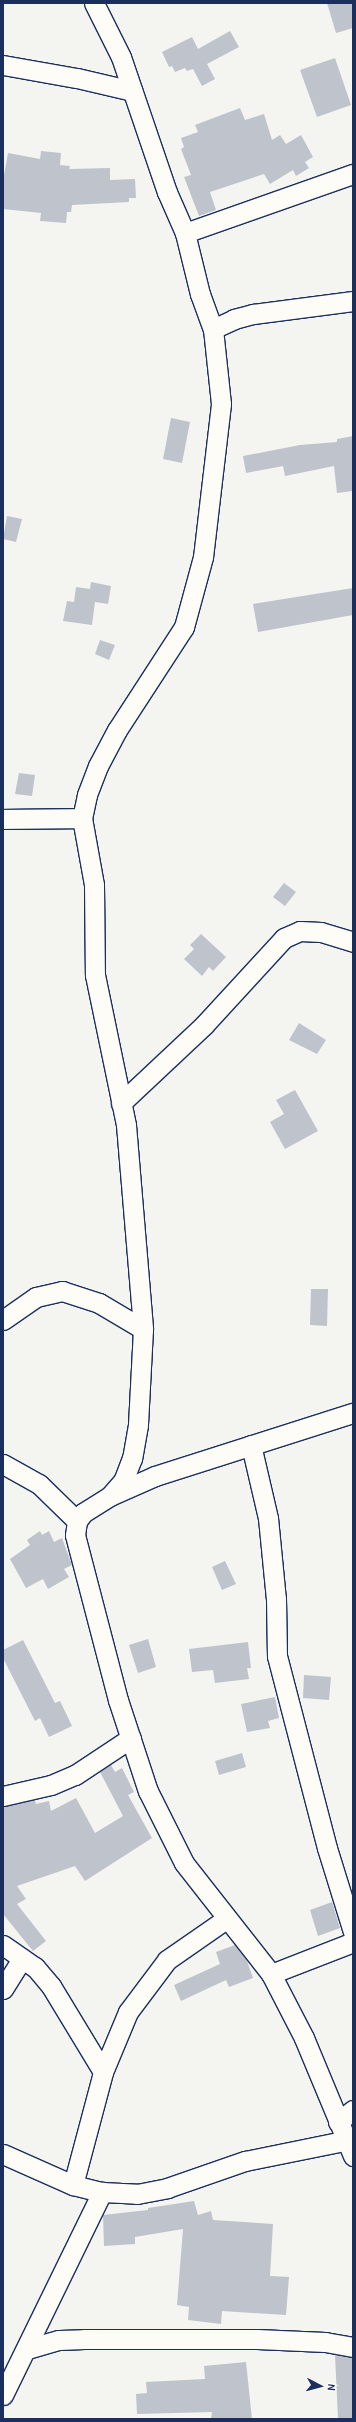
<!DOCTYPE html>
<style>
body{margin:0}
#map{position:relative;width:356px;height:2422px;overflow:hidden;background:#f4f4f1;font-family:"Patrick Hand",sans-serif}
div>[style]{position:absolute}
.building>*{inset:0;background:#bfc3cc}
.roads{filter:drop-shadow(1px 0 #1b2f5e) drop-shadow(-1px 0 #1b2f5e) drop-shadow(0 1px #1b2f5e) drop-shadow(0 -1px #1b2f5e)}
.minor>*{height:19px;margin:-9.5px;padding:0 9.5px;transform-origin:9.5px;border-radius:9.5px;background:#fdfcf7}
span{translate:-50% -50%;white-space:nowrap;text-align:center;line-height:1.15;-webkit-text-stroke:3px #fdfcf7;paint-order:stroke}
.frame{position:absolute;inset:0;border:4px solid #1b2f5e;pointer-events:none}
.north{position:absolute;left:300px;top:2366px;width:40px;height:40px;-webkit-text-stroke:3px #fdfcf7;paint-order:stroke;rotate:96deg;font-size:11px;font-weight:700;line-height:16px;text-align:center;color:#1b2f5e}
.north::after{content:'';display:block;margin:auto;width:14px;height:18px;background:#1b2f5e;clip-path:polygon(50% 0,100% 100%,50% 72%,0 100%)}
</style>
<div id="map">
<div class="building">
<i style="clip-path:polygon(327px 3px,353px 3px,353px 28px,336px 33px)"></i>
<i style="clip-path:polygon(230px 31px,239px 47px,207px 64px,215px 79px,202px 86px,193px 69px,187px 71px,185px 68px,175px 72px,172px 66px,169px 67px,162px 52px,192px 37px,198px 49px)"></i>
<i style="clip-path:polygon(335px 58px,351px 105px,317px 117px,300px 70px)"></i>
<i style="clip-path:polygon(240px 108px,245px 120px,264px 114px,272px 140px,280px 135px,286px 144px,301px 135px,313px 157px,305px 162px,309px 168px,296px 176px,293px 170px,270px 184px,264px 174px,210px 192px,216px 210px,199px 216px,184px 177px,191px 175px,181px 149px,184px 147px,181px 138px,198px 132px,195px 125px)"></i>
<i style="clip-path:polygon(41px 151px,61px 153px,60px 165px,70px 166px,69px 169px,110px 168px,110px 180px,135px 179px,136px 198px,129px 198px,129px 202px,72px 205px,71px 212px,67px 212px,66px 223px,40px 221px,41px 213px,3px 209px,3px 181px,8px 153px,40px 159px)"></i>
<i style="clip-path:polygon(171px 418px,190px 422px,182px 463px,163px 459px)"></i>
<i style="clip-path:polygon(353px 436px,353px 491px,337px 493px,334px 466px,285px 476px,283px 466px,246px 473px,243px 456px,300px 445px,337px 442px,337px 439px)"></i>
<i style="clip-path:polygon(7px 516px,22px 519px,16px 542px,3px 539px)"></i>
<i style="clip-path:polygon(91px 582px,111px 586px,108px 604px,95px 602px,92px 625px,63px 621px,67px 601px,74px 602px,76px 587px,90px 589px)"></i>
<i style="clip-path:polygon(353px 588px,353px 615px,258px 632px,253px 604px)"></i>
<i style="clip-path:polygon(100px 640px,115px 645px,109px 660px,95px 654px)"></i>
<i style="clip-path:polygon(19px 773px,35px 775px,32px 796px,15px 794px)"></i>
<i style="clip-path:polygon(284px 883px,296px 892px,285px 906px,273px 897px)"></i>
<i style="clip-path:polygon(201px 934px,226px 957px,213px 971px,209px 967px,202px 976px,184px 959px,194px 949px,190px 945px)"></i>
<i style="clip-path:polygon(299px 1023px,326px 1040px,317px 1054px,289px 1040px)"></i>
<i style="clip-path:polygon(295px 1090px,318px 1131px,285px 1149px,270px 1122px,284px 1114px,276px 1100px)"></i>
<i style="clip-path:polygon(311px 1289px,328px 1289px,327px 1326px,310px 1325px)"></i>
<i style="clip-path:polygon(40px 1531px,42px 1535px,49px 1531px,54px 1542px,62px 1538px,72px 1565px,64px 1569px,69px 1577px,48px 1589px,43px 1579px,26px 1588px,10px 1559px,30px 1545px,27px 1540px)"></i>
<i style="clip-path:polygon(225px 1561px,236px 1584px,222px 1590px,212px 1567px)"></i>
<i style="clip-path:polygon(148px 1639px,156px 1667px,138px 1673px,129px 1645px)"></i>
<i style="clip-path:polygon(23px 1640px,55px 1703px,60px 1701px,72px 1726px,49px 1737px,40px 1718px,35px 1721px,3px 1658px,3px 1650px)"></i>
<i style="clip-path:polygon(248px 1642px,251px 1668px,247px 1668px,249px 1679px,215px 1683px,213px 1670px,192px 1672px,189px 1649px)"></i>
<i style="clip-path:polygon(304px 1675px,331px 1677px,329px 1700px,303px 1698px)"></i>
<i style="clip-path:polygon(275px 1697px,279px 1718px,268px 1721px,270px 1728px,247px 1732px,241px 1704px)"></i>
<i style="clip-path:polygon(242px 1753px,246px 1767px,219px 1775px,215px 1761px)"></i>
<i style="clip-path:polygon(111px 1765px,115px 1772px,122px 1768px,134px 1792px,128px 1795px,152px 1838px,85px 1881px,75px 1866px,17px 1886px,26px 1899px,17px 1904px,46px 1941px,33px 1951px,3px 1914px,3px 1807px,35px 1800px,36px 1804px,49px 1801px,51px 1811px,76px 1798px,95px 1833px,123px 1816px,100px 1772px)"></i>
<i style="clip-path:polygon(332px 1902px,340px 1928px,318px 1936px,310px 1910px)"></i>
<i style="clip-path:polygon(235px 1945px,247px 1961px,253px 1978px,229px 1987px,226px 1980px,181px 2001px,174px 1985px,220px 1964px,216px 1952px)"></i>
<i style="clip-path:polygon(194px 2201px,198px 2215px,211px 2211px,213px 2220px,273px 2224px,270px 2276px,289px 2277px,286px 2315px,222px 2311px,221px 2324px,188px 2320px,189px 2307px,177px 2305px,183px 2229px,135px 2237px,135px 2244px,104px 2246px,103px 2215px,148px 2210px,148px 2208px)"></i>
<i style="clip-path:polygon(335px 2355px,353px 2358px,353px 2419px,338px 2419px)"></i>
<i style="clip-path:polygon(246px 2362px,252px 2419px,211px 2419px,212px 2412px,137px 2414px,136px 2394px,147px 2393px,146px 2382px,205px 2379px,204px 2366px)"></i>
</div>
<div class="roads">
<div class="minor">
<i style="left:94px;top:3px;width:60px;rotate:63.4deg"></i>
<i style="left:121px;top:57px;width:143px;rotate:71.2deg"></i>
<i style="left:167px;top:192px;width:45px;rotate:66.3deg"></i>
<i style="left:185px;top:233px;width:63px;rotate:76.2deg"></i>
<i style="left:200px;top:294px;width:37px;rotate:70deg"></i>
<i style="left:213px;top:329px;width:75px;rotate:83.9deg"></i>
<i style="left:221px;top:404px;width:154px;rotate:96.7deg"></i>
<i style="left:203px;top:557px;width:73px;rotate:105.2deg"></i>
<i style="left:184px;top:627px;width:123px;rotate:123deg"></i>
<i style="left:117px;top:730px;width:41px;rotate:117.8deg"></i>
<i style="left:98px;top:766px;width:31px;rotate:111deg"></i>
<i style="left:87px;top:795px;width:24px;rotate:102deg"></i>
<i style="left:82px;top:818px;width:68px;rotate:79.8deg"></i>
<i style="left:94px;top:885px;width:90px;rotate:89.4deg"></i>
<i style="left:95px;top:975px;width:153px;rotate:78.3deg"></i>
<i style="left:126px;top:1125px;width:205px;rotate:85.2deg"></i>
<i style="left:143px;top:1329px;width:96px;rotate:93deg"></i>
<i style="left:138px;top:1425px;width:34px;rotate:100deg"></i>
<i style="left:132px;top:1458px;width:25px;rotate:111deg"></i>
<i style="left:123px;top:1481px;width:20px;rotate:131deg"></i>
<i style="left:110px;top:1496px;width:32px;rotate:148deg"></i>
<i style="left:83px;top:1513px;width:10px;rotate:127deg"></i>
<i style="left:77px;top:1521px;width:14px;rotate:98deg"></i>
<i style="left:75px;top:1535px;width:171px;rotate:75.4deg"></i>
<i style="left:118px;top:1700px;width:96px;rotate:71.8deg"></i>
<i style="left:148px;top:1791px;width:80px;rotate:63.4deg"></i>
<i style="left:184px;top:1863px;width:141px;rotate:51.9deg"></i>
<i style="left:271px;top:1974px;width:72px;rotate:62.7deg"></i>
<i style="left:304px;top:2038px;width:128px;rotate:67.4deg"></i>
<i style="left:3px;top:65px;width:75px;rotate:10deg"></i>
<i style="left:77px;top:78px;width:57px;rotate:13.1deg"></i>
<i style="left:185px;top:233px;width:178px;rotate:-19.4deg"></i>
<i style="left:213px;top:329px;width:23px;rotate:-25deg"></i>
<i style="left:234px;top:319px;width:20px;rotate:-15deg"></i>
<i style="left:253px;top:314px;width:101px;rotate:-7.4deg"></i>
<i style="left:3px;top:819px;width:79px;rotate:-0.7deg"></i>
<i style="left:121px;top:1103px;width:114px;rotate:-43.2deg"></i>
<i style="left:204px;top:1025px;width:118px;rotate:-47.4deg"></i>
<i style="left:284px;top:938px;width:17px;rotate:-24deg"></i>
<i style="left:300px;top:931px;width:21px;rotate:3deg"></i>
<i style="left:321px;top:932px;width:34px;rotate:17deg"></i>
<i style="left:3px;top:1320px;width:40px;rotate:-34.9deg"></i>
<i style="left:36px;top:1297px;width:27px;rotate:-13deg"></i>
<i style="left:62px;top:1291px;width:39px;rotate:18deg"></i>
<i style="left:99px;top:1303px;width:51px;rotate:30.6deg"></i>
<i style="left:251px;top:1445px;width:75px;rotate:76.9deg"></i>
<i style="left:268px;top:1518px;width:81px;rotate:84.4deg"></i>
<i style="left:276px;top:1599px;width:57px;rotate:89deg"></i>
<i style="left:277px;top:1656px;width:198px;rotate:75.4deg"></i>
<i style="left:327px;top:1848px;width:88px;rotate:72.8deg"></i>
<i style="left:3px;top:1464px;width:41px;rotate:29.1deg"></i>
<i style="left:39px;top:1484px;width:53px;rotate:44.2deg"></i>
<i style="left:112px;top:1495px;width:47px;rotate:-23.8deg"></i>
<i style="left:155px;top:1476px;width:208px;rotate:-17.7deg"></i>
<i style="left:3px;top:1796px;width:49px;rotate:-12.9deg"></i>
<i style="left:51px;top:1785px;width:26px;rotate:-23deg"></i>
<i style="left:75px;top:1775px;width:67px;rotate:-33.5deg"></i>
<i style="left:3px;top:1945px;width:39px;rotate:35deg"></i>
<i style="left:35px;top:1967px;width:25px;rotate:50deg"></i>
<i style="left:51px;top:1986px;width:100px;rotate:58.8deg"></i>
<i style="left:271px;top:1974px;width:88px;rotate:-21.3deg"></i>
<i style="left:3px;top:1989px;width:36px;rotate:-58deg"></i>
<i style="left:338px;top:2122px;width:19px;rotate:-39deg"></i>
<i style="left:3px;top:2154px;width:77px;rotate:23.9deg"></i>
<i style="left:73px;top:2185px;width:30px;rotate:14deg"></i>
<i style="left:102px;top:2192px;width:35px;rotate:3deg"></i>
<i style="left:137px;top:2194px;width:31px;rotate:-11deg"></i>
<i style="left:167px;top:2188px;width:83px;rotate:-19.1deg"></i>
<i style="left:245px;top:2161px;width:105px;rotate:-11.5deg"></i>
<i style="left:73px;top:2185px;width:117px;rotate:-75.1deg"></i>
<i style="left:103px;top:2072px;width:65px;rotate:-67.4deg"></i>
<i style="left:128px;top:2012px;width:65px;rotate:-53.1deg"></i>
<i style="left:167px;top:1960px;width:72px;rotate:-34.8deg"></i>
<i style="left:27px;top:2349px;width:33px;rotate:-16deg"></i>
<i style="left:59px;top:2340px;width:25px;rotate:-2deg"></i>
<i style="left:84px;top:2339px;width:173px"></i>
<i style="left:257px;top:2339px;width:68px;rotate:2.5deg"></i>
<i style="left:325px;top:2342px;width:28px;rotate:10deg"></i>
<i style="left:3px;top:2395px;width:226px;rotate:-64deg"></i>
</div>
</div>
<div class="frame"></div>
<div class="north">N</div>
</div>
